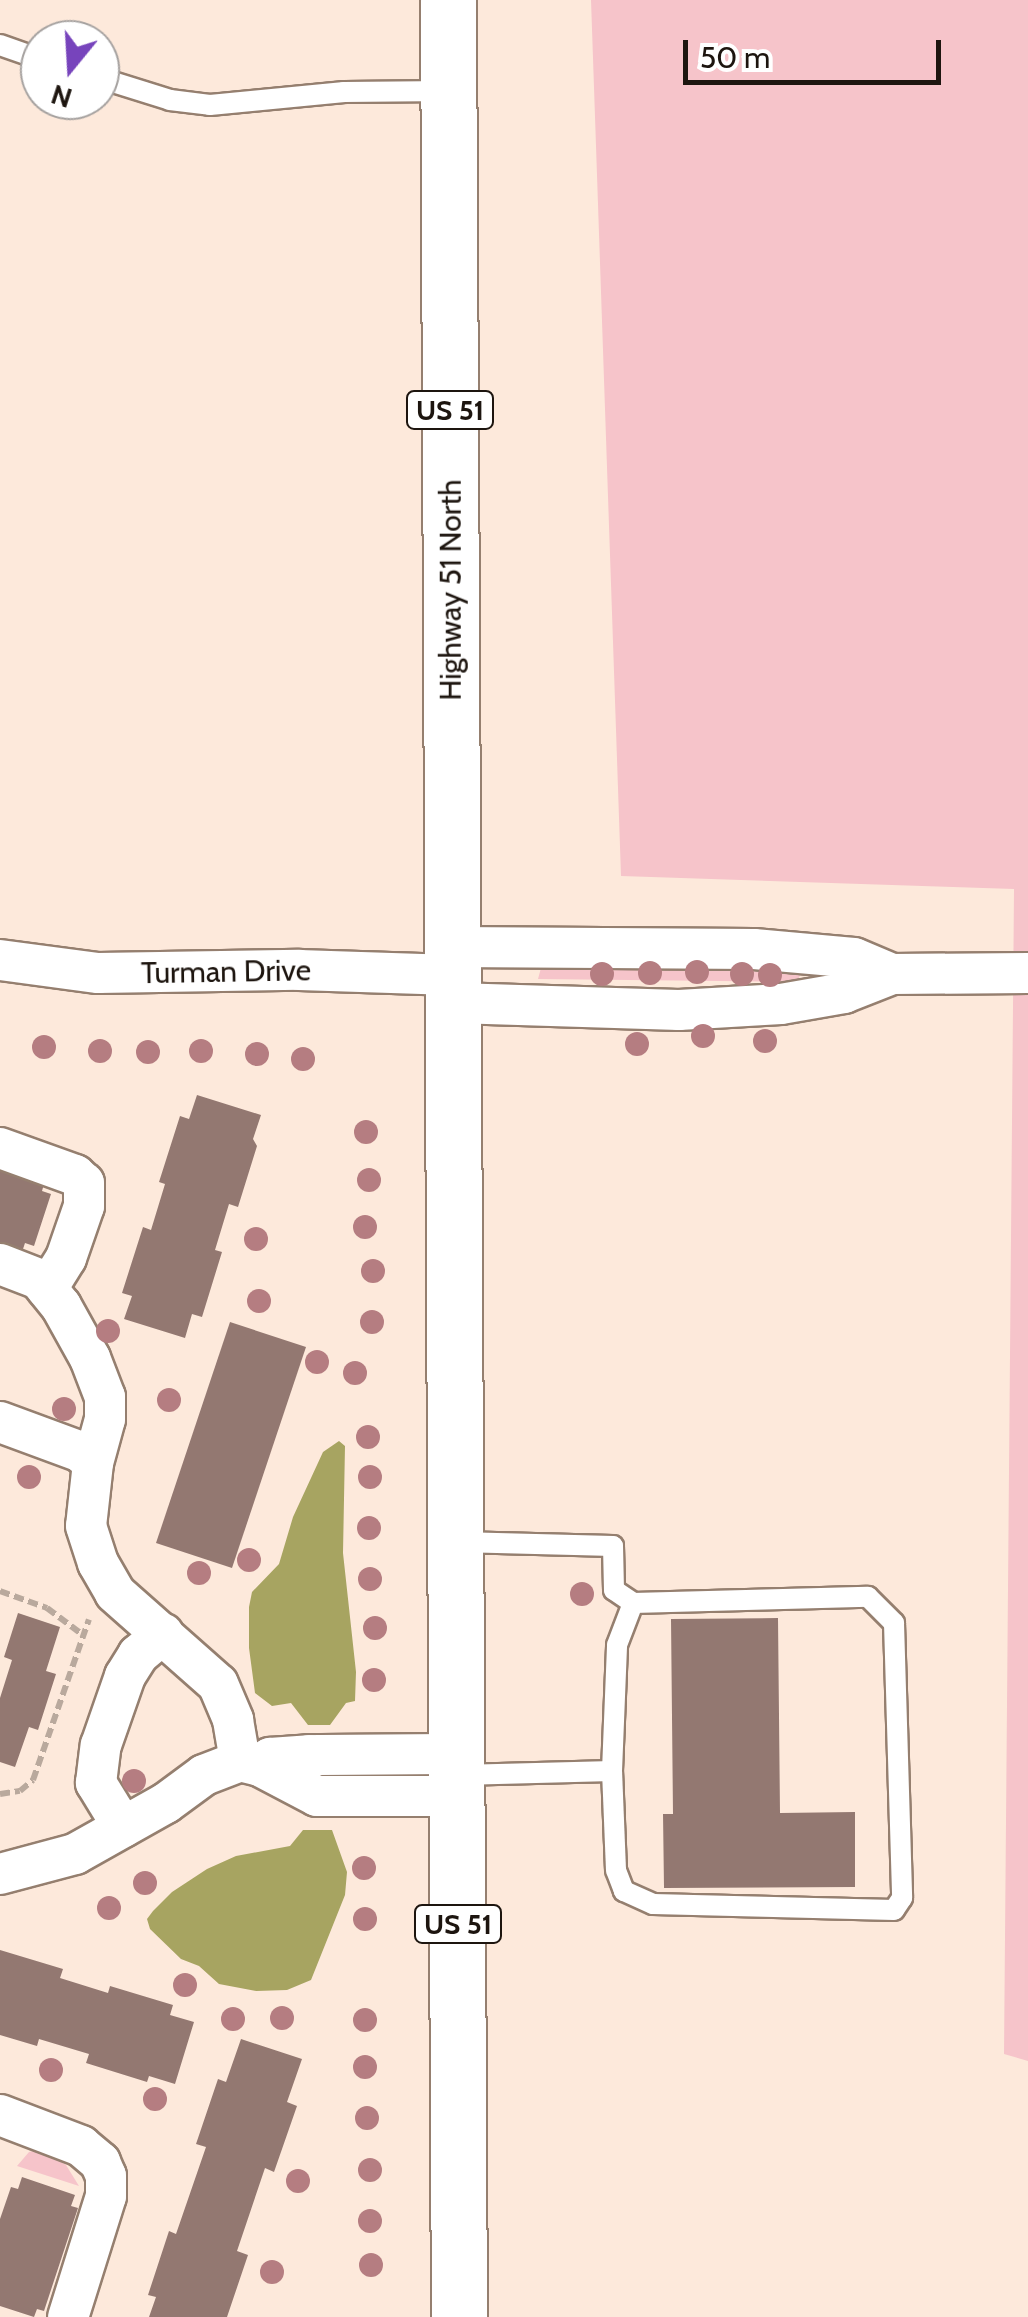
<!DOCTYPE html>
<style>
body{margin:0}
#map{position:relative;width:1028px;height:2317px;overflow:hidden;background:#fde9db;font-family:Cabin,sans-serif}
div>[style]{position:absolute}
.green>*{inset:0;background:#f6c4ca}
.water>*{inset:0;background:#a7a461}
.building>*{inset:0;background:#937871}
.path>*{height:6px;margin-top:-3px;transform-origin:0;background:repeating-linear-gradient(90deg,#b9a99d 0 10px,transparent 0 15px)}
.roads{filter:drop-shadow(2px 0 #957f6f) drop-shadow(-2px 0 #957f6f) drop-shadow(0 2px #957f6f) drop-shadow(0 -2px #957f6f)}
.lane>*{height:20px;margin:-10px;padding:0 10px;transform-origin:10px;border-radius:10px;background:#fff}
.street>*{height:40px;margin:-20px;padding:0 20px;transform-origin:20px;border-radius:20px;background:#fff}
.primary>*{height:55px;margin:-27.5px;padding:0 27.5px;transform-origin:27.5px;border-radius:27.5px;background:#fff}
.trees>*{width:24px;height:24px;margin:-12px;border-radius:50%;background:#b57d81}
span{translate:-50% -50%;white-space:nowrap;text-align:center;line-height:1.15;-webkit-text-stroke:8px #fff;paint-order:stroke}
.shield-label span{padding:2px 8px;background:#fff;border:2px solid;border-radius:8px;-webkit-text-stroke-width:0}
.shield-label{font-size:28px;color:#1d150f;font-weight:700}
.street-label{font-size:30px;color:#1d150f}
.north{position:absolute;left:20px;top:20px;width:100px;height:100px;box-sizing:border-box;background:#fff;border:2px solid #a5a19f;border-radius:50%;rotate:198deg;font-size:28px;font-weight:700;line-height:40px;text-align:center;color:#1d150f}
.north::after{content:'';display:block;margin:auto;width:35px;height:45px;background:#7744bc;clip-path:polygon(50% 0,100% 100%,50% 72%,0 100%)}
.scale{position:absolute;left:683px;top:40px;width:258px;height:45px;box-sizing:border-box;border:5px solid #1d150f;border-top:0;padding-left:12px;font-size:30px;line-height:35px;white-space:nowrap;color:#1d150f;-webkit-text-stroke:8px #fff;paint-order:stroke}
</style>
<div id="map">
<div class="green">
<i style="clip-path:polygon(591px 0,1028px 0,1028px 2061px,1004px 2054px,1014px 889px,621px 876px)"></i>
<i style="clip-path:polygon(548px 965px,803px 969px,797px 982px,538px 979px,541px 968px)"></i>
<i style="clip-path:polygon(41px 2149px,66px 2165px,79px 2186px,17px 2166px,29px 2152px)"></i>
</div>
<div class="water">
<i style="clip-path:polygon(339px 1441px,345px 1446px,343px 1553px,356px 1672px,355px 1701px,346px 1703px,330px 1725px,308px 1725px,291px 1703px,272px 1706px,255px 1693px,249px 1648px,249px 1607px,252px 1592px,279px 1564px,293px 1517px,323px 1452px)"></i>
<i style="clip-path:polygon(303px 1830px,332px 1830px,347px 1872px,345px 1895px,311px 1980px,287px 1990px,256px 1991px,219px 1984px,199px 1966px,181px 1959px,150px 1929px,147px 1919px,153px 1911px,172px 1892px,207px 1869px,236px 1856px,290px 1846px)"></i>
</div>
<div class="building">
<i style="clip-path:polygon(197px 1095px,261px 1115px,253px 1139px,257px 1146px,238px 1207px,229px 1204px,215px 1250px,222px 1252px,202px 1317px,192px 1314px,185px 1338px,124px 1319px,132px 1296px,122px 1293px,143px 1227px,151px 1230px,165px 1184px,159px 1182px,180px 1116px,189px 1119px)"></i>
<i style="clip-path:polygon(0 1169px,44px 1184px,42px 1191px,51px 1194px,34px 1246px,25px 1243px,22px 1252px,0 1245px)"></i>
<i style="clip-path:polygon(230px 1322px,306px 1347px,232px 1568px,156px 1543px)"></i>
<i style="clip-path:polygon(18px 1613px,60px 1627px,46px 1671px,56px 1674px,38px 1730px,29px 1727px,15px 1767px,0 1762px,0 1698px,12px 1660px,4px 1657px)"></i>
<i style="clip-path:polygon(778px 1618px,780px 1813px,855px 1812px,855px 1887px,664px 1888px,663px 1814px,673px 1814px,671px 1619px)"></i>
<i style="clip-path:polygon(0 1950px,63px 1969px,60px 1978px,108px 1993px,110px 1986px,173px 2005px,170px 2015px,194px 2022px,175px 2084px,149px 2076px,147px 2082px,86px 2063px,89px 2054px,39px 2039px,37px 2046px,0 2035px)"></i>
<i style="clip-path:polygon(241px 2039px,302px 2059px,287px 2102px,297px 2106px,274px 2172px,265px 2168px,237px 2251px,248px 2255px,227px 2317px,149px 2317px,156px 2297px,148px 2295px,169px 2231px,176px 2234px,206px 2147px,196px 2144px,218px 2079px,226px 2082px)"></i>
<i style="clip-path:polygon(22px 2177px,75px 2195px,71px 2206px,78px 2208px,44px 2311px,37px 2309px,34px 2317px,0 2306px,0 2219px,11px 2187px,18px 2189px)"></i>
</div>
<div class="path">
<i style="left:0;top:1591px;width:50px;rotate:19.9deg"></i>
<i style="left:47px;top:1608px;width:45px;rotate:36.9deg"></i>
<i style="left:0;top:1794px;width:20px;rotate:-9deg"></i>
<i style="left:20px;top:1791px;width:17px;rotate:-40deg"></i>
<i style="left:33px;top:1780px;width:170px;rotate:-70.8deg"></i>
</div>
<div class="roads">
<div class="lane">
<i style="left:0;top:45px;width:42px;rotate:19.3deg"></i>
<i style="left:100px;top:78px;width:73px;rotate:17.4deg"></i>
<i style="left:170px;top:100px;width:40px;rotate:7.1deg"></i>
<i style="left:210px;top:105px;width:135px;rotate:-5.5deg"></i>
<i style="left:344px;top:92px;width:104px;rotate:-0.6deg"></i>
<i style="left:458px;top:1542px;width:155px;rotate:1.5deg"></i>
<i style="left:613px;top:1546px;width:44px;rotate:88.7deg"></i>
<i style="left:614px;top:1590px;width:23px;rotate:34deg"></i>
<i style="left:633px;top:1603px;width:235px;rotate:-1.5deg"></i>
<i style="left:868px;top:1597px;width:37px;rotate:45deg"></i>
<i style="left:894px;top:1623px;width:275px;rotate:88.3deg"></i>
<i style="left:902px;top:1898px;width:14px;rotate:124deg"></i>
<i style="left:894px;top:1910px;width:241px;rotate:-178.6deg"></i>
<i style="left:653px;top:1904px;width:32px;rotate:-156deg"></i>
<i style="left:624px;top:1891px;width:22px;rotate:-111deg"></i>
<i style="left:616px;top:1870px;width:99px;rotate:-92.3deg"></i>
<i style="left:612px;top:1771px;width:152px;rotate:178.5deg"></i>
<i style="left:612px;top:1771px;width:126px;rotate:-87.7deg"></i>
<i style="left:617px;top:1645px;width:45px;rotate:-69.1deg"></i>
</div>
<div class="street">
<i style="left:454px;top:947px;width:300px;rotate:0.4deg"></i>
<i style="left:754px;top:949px;width:100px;rotate:5.1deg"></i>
<i style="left:854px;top:958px;width:41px;rotate:22.8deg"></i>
<i style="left:0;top:960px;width:99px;rotate:7.6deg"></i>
<i style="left:98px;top:973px;width:201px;rotate:-0.9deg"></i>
<i style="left:299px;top:970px;width:154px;rotate:1.9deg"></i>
<i style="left:455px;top:1003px;width:224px;rotate:1.8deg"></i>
<i style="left:679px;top:1010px;width:102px;rotate:-3.4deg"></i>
<i style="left:781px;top:1004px;width:64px;rotate:-9.9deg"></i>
<i style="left:844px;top:993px;width:52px;rotate:-21.6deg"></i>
<i style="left:892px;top:974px;width:136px;rotate:-0.4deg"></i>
<i style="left:0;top:1148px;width:80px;rotate:19.8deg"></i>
<i style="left:75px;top:1175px;width:12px;rotate:42deg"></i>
<i style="left:84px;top:1183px;width:23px;rotate:90deg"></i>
<i style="left:84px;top:1206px;width:55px;rotate:109.1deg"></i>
<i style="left:66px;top:1258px;width:36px;rotate:122deg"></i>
<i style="left:0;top:1264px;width:42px;rotate:21deg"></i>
<i style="left:39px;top:1279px;width:35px;rotate:51deg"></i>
<i style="left:61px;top:1306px;width:60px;rotate:60.9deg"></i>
<i style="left:90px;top:1358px;width:42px;rotate:69deg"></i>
<i style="left:105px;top:1397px;width:22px;rotate:90deg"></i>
<i style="left:105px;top:1419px;width:46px;rotate:105.3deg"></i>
<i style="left:0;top:1422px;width:86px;rotate:20.3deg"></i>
<i style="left:81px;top:1452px;width:16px;rotate:43deg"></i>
<i style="left:93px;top:1463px;width:63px;rotate:96.3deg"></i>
<i style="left:86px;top:1526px;width:39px;rotate:72deg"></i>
<i style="left:98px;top:1563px;width:34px;rotate:60deg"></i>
<i style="left:115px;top:1593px;width:137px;rotate:41.5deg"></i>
<i style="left:218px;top:1684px;width:39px;rotate:67deg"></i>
<i style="left:233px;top:1720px;width:42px;rotate:80.3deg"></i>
<i style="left:260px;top:1766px;width:13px;rotate:-39deg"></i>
<i style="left:270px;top:1758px;width:39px;rotate:-4deg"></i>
<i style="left:309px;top:1755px;width:149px;rotate:-0.4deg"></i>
<i style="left:123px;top:1827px;width:52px;rotate:-121.5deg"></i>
<i style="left:96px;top:1783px;width:38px;rotate:-83deg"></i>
<i style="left:101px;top:1745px;width:73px;rotate:-70.8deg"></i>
<i style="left:125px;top:1676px;width:25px;rotate:-58deg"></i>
<i style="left:138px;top:1655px;width:33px;rotate:-40deg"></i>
<i style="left:0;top:1874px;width:78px;rotate:-14.9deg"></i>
<i style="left:75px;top:1854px;width:104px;rotate:-29.3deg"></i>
<i style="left:166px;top:1803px;width:47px;rotate:-36.4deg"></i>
<i style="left:204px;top:1775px;width:39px;rotate:-21deg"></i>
<i style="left:240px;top:1761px;width:21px;rotate:14deg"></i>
<i style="left:260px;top:1766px;width:64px;rotate:27.8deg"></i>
<i style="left:317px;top:1796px;width:141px"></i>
<i style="left:0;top:2115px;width:87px;rotate:20.9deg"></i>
<i style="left:81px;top:2146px;width:25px;rotate:40deg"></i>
<i style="left:100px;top:2162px;width:15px;rotate:67deg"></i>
<i style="left:106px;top:2176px;width:20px;rotate:90deg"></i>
<i style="left:106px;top:2196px;width:127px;rotate:107.4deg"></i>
</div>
<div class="primary">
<i style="left:448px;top:0;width:2317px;rotate:89.73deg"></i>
</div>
</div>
<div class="trees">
<i style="left:697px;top:972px"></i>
<i style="left:650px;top:973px"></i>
<i style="left:602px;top:974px"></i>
<i style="left:742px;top:974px"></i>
<i style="left:770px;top:975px"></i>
<i style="left:703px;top:1036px"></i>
<i style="left:765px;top:1041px"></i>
<i style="left:637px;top:1044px"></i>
<i style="left:44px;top:1047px"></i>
<i style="left:100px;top:1051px"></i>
<i style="left:201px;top:1051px"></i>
<i style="left:148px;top:1052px"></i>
<i style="left:257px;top:1054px"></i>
<i style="left:303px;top:1059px"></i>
<i style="left:366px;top:1132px"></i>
<i style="left:369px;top:1180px"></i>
<i style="left:365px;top:1227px"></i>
<i style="left:256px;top:1239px"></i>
<i style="left:373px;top:1271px"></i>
<i style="left:259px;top:1301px"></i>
<i style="left:372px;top:1322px"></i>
<i style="left:108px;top:1331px"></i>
<i style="left:317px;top:1362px"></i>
<i style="left:355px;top:1373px"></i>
<i style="left:169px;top:1400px"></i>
<i style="left:64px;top:1409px"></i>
<i style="left:368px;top:1437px"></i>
<i style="left:29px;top:1477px"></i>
<i style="left:370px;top:1477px"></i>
<i style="left:369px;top:1528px"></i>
<i style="left:249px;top:1560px"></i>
<i style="left:199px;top:1573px"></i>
<i style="left:370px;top:1579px"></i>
<i style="left:582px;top:1594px"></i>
<i style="left:375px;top:1628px"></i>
<i style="left:374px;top:1680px"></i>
<i style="left:134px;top:1781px"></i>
<i style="left:364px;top:1868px"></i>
<i style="left:145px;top:1883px"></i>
<i style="left:109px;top:1908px"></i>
<i style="left:365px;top:1919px"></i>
<i style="left:185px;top:1985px"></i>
<i style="left:282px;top:2018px"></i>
<i style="left:233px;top:2019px"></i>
<i style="left:365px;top:2020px"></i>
<i style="left:365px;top:2067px"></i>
<i style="left:51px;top:2070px"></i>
<i style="left:155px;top:2099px"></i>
<i style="left:367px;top:2118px"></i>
<i style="left:370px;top:2170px"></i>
<i style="left:298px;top:2181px"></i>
<i style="left:370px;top:2221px"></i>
<i style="left:371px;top:2265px"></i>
<i style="left:272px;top:2272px"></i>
</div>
<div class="shield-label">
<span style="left:450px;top:410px">US 51</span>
<span style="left:458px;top:1924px">US 51</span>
</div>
<div class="street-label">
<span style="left:451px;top:590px;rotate:-90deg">Highway 51 North</span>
<span style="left:226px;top:972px;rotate:-1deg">Turman Drive</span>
</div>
<div class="north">N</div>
<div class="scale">50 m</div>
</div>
